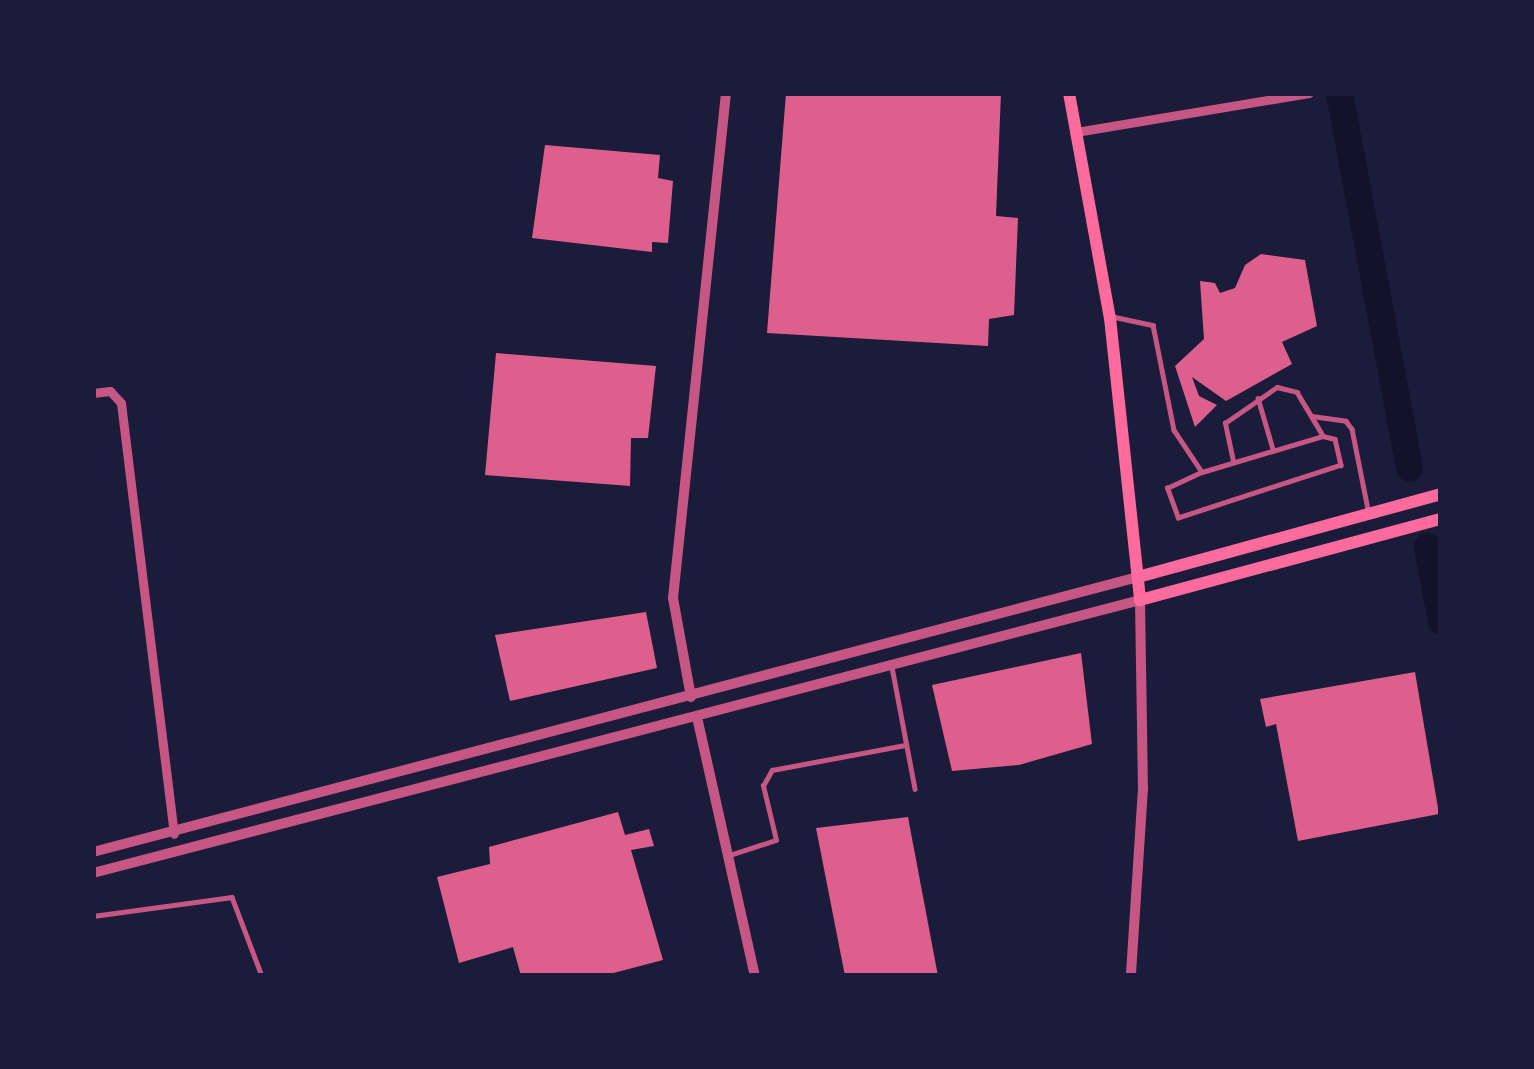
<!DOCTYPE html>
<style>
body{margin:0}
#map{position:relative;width:1534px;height:1069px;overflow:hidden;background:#1b1b3a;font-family:"Public Sans",sans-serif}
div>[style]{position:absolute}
.river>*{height:27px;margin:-13.5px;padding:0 13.5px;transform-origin:13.5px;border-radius:13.5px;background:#12122b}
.building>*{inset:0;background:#dd5f8e}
.service>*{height:4.5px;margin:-2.25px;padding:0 2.25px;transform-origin:2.25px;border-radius:2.25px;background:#c65784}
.minor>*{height:9px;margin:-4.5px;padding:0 4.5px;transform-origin:4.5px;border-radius:4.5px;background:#c65784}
.tertiary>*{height:10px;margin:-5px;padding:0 5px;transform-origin:5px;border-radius:5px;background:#c65784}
.secondary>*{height:12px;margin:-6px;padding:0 6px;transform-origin:6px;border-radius:6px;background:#ff6b9d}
span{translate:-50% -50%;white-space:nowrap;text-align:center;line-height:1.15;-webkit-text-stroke:12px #1b1b3a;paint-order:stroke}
.frame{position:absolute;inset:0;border:96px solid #1b1b3a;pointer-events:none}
</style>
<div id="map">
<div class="river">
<i style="left:1339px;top:93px;width:381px;rotate:79.4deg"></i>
<i style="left:1427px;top:546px;width:76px;rotate:79.4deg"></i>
</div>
<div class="building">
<i style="clip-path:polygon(786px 93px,1001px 93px,996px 216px,1018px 218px,1014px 315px,989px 319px,988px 346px,767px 333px)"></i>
<i style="clip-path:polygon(545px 145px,660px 155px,658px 178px,673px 181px,668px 243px,652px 242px,652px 252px,532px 238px)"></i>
<i style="clip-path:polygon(1261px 254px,1305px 260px,1317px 326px,1282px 342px,1292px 364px,1226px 401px,1192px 377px,1199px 396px,1217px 405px,1195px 427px,1175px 366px,1204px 339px,1200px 281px,1215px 283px,1220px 293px,1235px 288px,1245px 265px)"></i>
<i style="clip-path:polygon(496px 353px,656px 366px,648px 438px,631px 438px,630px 486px,485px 475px)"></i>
<i style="clip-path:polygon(646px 612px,657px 668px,510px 701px,495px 635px)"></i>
<i style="clip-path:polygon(1081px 653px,1092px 744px,1019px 765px,952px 771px,932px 685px)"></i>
<i style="clip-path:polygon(1415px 672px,1439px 814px,1298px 841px,1276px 724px,1266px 727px,1260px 699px)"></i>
<i style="clip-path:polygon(618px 812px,625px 835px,649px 829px,654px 846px,631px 850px,663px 960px,602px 976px,521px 976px,513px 947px,459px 963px,437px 877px,490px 864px,489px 847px)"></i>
<i style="clip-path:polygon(908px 817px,938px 976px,845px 976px,816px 828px)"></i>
</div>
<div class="service">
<i style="left:1115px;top:317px;width:39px;rotate:12deg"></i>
<i style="left:1153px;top:325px;width:107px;rotate:78.7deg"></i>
<i style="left:1174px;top:430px;width:50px;rotate:56.3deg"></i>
<i style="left:1202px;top:472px;width:126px;rotate:-16.6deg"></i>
<i style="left:1323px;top:436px;width:12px;rotate:14deg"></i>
<i style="left:1335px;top:439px;width:27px;rotate:77deg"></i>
<i style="left:1341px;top:465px;width:171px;rotate:162deg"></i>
<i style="left:1178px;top:518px;width:32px;rotate:-110deg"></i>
<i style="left:1167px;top:488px;width:38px;rotate:-25deg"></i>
<i style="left:1258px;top:398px;width:53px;rotate:73.6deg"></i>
<i style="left:1312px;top:416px;width:34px;rotate:8deg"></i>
<i style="left:1346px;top:421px;width:10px;rotate:53deg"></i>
<i style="left:1352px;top:429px;width:82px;rotate:78.7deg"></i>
<i style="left:1233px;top:461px;width:39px;rotate:-102deg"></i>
<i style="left:1225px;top:423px;width:63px;rotate:-34.7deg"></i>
<i style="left:1277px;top:387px;width:21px;rotate:14deg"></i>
<i style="left:1297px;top:392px;width:49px;rotate:59.2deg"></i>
<i style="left:892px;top:667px;width:124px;rotate:79.3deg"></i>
<i style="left:730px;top:855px;width:48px;rotate:-18.1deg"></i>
<i style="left:776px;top:840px;width:56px;rotate:-103.5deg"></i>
<i style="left:763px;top:786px;width:18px;rotate:-61deg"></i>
<i style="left:772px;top:770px;width:135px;rotate:-10.6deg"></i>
<i style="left:93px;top:916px;width:140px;rotate:-7.8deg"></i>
<i style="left:232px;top:897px;width:85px;rotate:69.2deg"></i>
</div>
<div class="minor">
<i style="left:1076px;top:132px;width:236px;rotate:-9.5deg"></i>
<i style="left:93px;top:393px;width:17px;rotate:-7deg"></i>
<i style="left:110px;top:391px;width:16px;rotate:47deg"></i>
<i style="left:121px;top:403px;width:434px;rotate:83deg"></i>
</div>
<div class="tertiary">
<i style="left:691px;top:697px;width:101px;rotate:-100.3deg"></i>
<i style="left:673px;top:598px;width:508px;rotate:-84.01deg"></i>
<i style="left:697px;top:717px;width:265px;rotate:77.4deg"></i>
<i style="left:93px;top:852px;width:1081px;rotate:-14.74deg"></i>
<i style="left:93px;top:873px;width:1082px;rotate:-14.61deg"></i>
<i style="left:1140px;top:600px;width:188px;rotate:89.1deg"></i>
<i style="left:1143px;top:788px;width:188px;rotate:93.7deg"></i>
</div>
<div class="secondary">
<i style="left:1069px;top:93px;width:229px;rotate:79.7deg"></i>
<i style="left:1110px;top:318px;width:284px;rotate:83.9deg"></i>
<i style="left:1140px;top:600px;width:312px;rotate:-15.1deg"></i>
<i style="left:1138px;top:577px;width:314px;rotate:-15.3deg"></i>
</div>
<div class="frame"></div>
</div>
